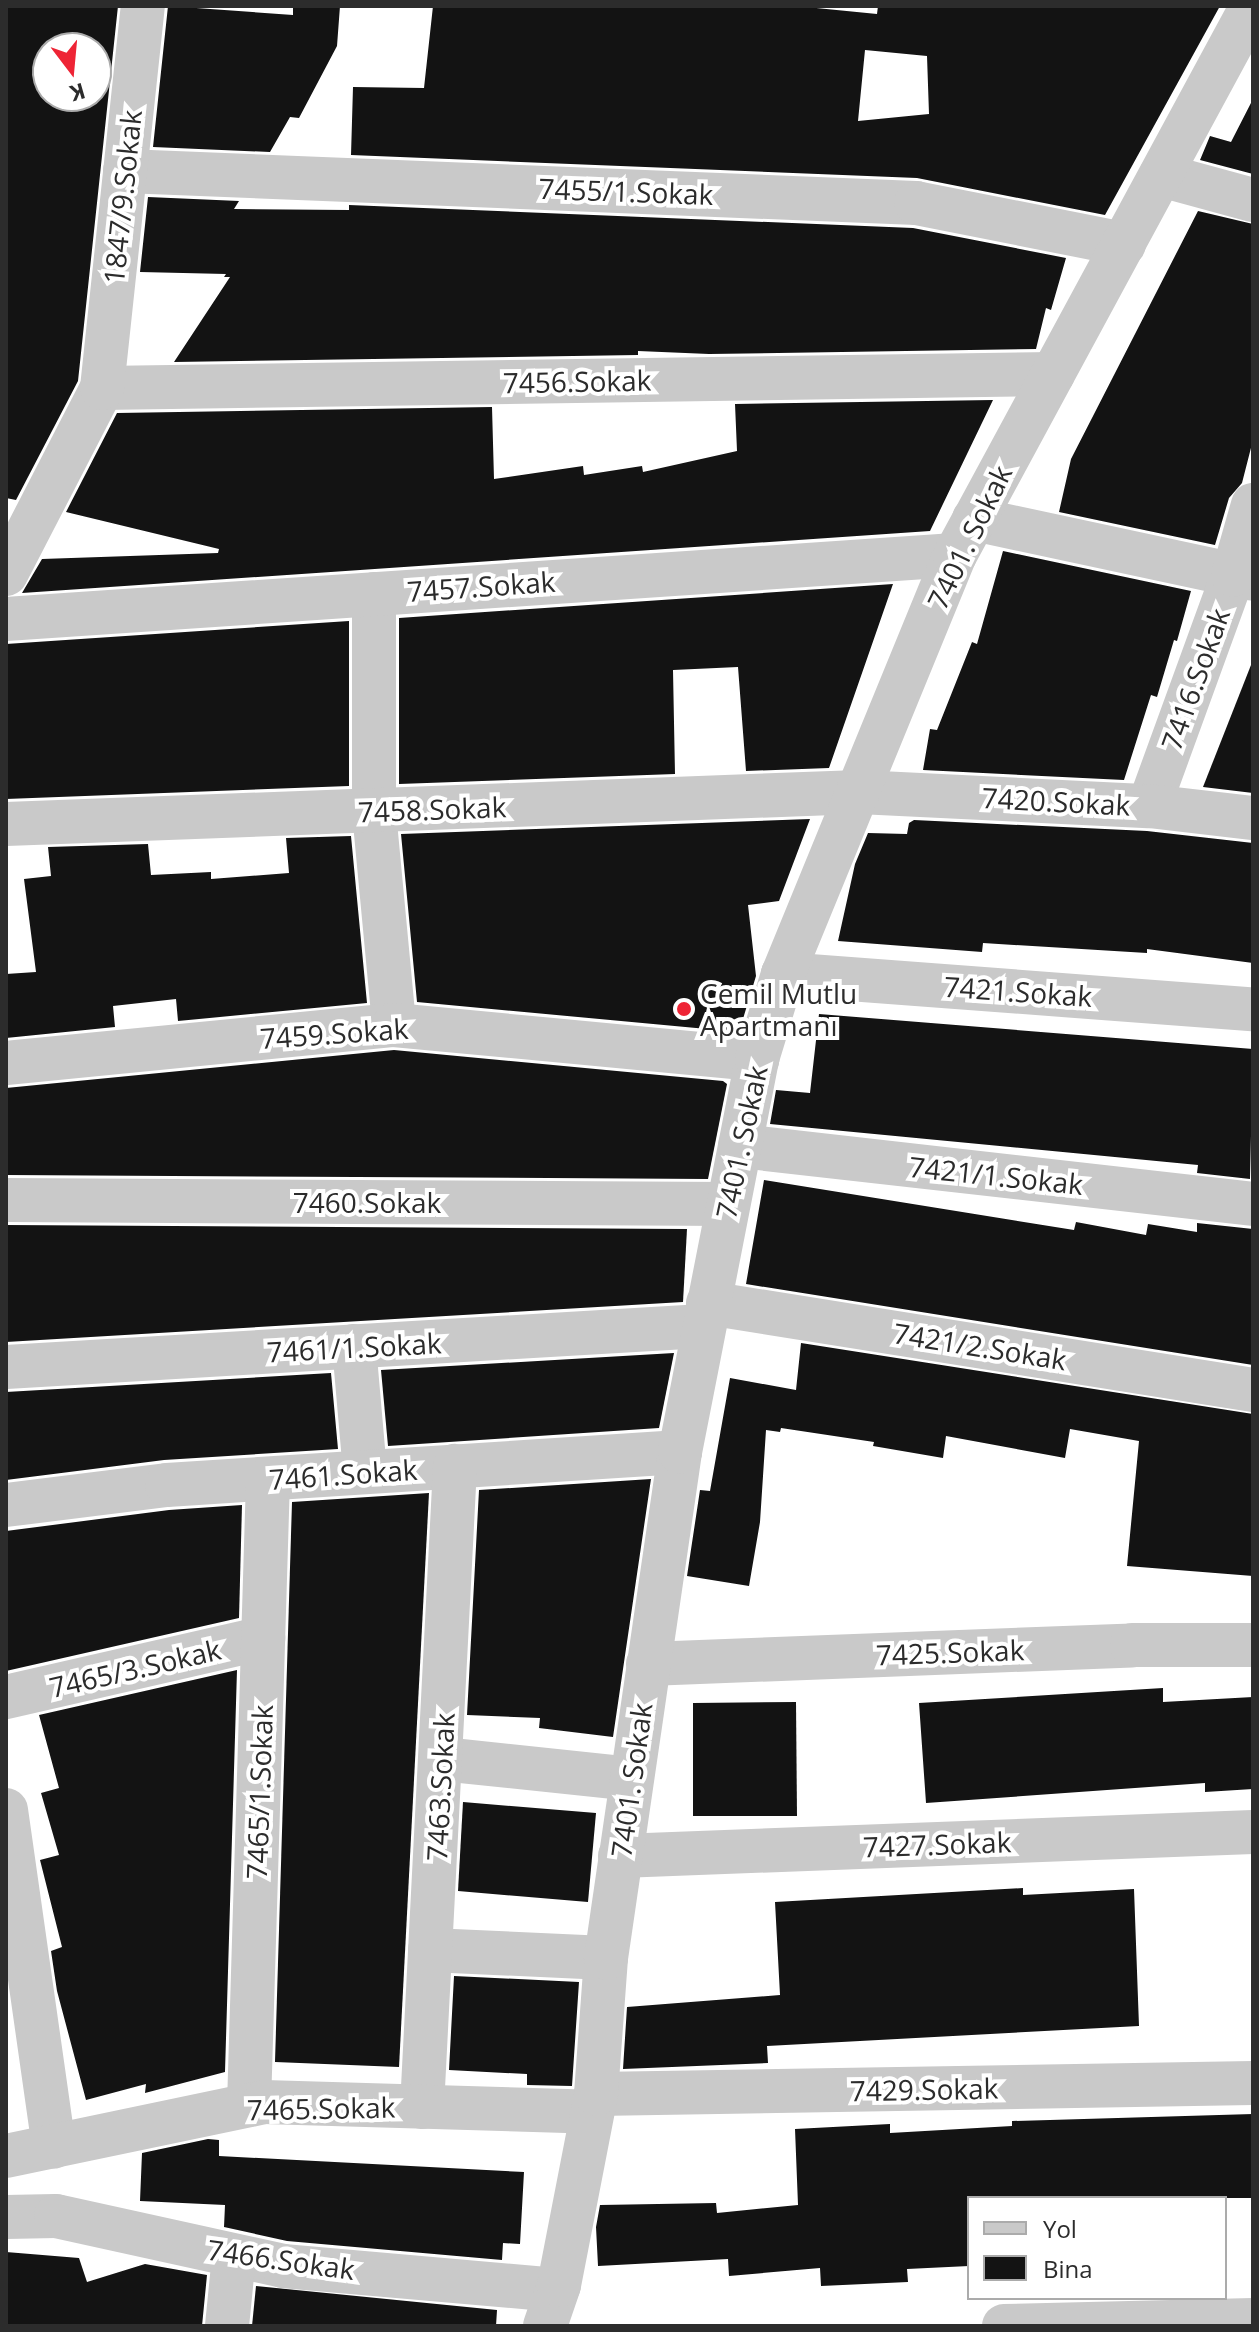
<!DOCTYPE html>
<meta charset="utf-8">
<style>
body{margin:0}
#map{position:relative;width:1259px;height:2332px;overflow:hidden;background:#fff;font-family:"Open Sans",sans-serif}
div>[style]{position:absolute}
.building>*{inset:0;background:#131313}
.minor>*{height:44px;margin:-22px;padding:0 22px;transform-origin:22px;border-radius:22px;background:#c9c9c9}
.dots>*{width:22px;height:22px;translate:-50% -50%;box-sizing:border-box;border:4px solid #fff;border-radius:50%}
span{translate:-50% -50%;white-space:nowrap;text-align:center;line-height:1.15;-webkit-text-stroke:8px #fff;paint-order:stroke}
.street-label{font-size:28px;color:#2c2c2c}
.poi-label{font-size:28px;color:#2c2c2c}
.left{translate:0 -50%;text-align:left}
.frame{position:absolute;inset:0;border:8px solid #2c2c2c;pointer-events:none}
.legend{position:absolute;left:967px;top:2196px;width:260px;height:104px;box-sizing:border-box;background:#fff;border:2px solid #ababab;margin:0;padding:10px 14px;list-style:none;font-size:24px;color:#2c2c2c}
.legend li{display:flex;align-items:center;gap:16px;height:40px}
.legend b{width:40px;border:2px solid #ababab}
.north{position:absolute;left:32px;top:32px;width:80px;height:80px;box-sizing:border-box;background:#fff;border:2px solid #ababab;border-radius:50%;rotate:164deg;font-size:22px;font-weight:700;line-height:32px;text-align:center;color:#2c2c2c}
.north::after{content:'';display:block;margin:auto;width:28px;height:36px;background:#ee2435;clip-path:polygon(50% 0,100% 100%,50% 72%,0 100%)}
</style>
<div id="map">
<div class="building">
<i style="clip-path:polygon(evenodd,6px 6px,118px 6px,78px 381px,16px 500px,6px 498px,6px 6px,48px 48px,96px 48px,96px 96px,48px 96px,48px 48px)"></i>
<i style="clip-path:polygon(168px 6px,293px 15px,293px 6px,340px 6px,337px 46px,299px 118px,290px 117px,270px 152px,153px 147px)"></i>
<i style="clip-path:polygon(evenodd,433px 6px,796px 6px,877px 14px,878px 6px,1220px 6px,1105px 215px,917px 178px,351px 155px,353px 87px,424px 88px,433px 6px,865px 50px,927px 56px,929px 114px,858px 121px,865px 50px)"></i>
<i style="clip-path:polygon(1253px 99px,1253px 174px,1200px 160px,1210px 136px,1231px 142px)"></i>
<i style="clip-path:polygon(148px 197px,239px 201px,234px 209px,349px 210px,349px 205px,913px 228px,1066px 258px,1051px 310px,1046px 308px,1036px 349px,709px 354px,638px 351px,638px 355px,174px 362px,230px 277px,224px 277px,226px 274px,140px 272px)"></i>
<i style="clip-path:polygon(1198px 211px,1253px 224px,1253px 440px,1242px 483px,1229px 498px,1215px 545px,1059px 512px,1071px 459px)"></i>
<i style="clip-path:polygon(993px 400px,930px 531px,22px 593px,42px 559px,218px 553px,219px 549px,66px 512px,117px 413px,492px 407px,494px 479px,583px 466px,584px 475px,642px 466px,643px 472px,737px 451px,735px 404px)"></i>
<i style="clip-path:polygon(1003px 551px,1191px 591px,1177px 641px,1174px 640px,1157px 697px,1151px 695px,1124px 780px,923px 770px,930px 729px,937px 730px,972px 642px,977px 644px)"></i>
<i style="clip-path:polygon(893px 584px,829px 768px,746px 771px,738px 667px,673px 670px,675px 774px,399px 784px,399px 618px)"></i>
<i style="clip-path:polygon(349px 621px,349px 786px,6px 799px,6px 644px)"></i>
<i style="clip-path:polygon(1251px 665px,1253px 793px,1203px 787px)"></i>
<i style="clip-path:polygon(810px 819px,779px 901px,748px 905px,756px 976px,739px 1032px,417px 1002px,401px 834px)"></i>
<i style="clip-path:polygon(914px 820px,1147px 831px,1253px 843px,1253px 963px,1147px 949px,1147px 953px,983px 943px,982px 952px,838px 941px,855px 864px,868px 833px,907px 834px,909px 823px)"></i>
<i style="clip-path:polygon(351px 836px,367px 1003px,178px 1021px,176px 999px,113px 1006px,115px 1027px,6px 1038px,6px 974px,36px 972px,24px 879px,51px 876px,48px 847px,148px 844px,151px 875px,211px 872px,211px 879px,289px 873px,286px 838px)"></i>
<i style="clip-path:polygon(819px 1014px,1253px 1049px,1250px 1179px,1197px 1173px,1198px 1165px,770px 1124px,776px 1090px,810px 1093px)"></i>
<i style="clip-path:polygon(394px 1050px,723px 1081px,727px 1084px,708px 1179px,6px 1175px,6px 1088px)"></i>
<i style="clip-path:polygon(764px 1180px,1074px 1230px,1076px 1222px,1146px 1235px,1148px 1224px,1197px 1232px,1197px 1223px,1253px 1229px,1253px 1365px,746px 1284px)"></i>
<i style="clip-path:polygon(6px 1225px,687px 1229px,683px 1302px,6px 1342px)"></i>
<i style="clip-path:polygon(801px 1343px,1253px 1414px,1253px 1576px,1127px 1566px,1139px 1441px,1070px 1429px,1065px 1458px,946px 1436px,943px 1458px,873px 1446px,874px 1442px,781px 1428px,780px 1432px,766px 1430px,760px 1522px,749px 1586px,687px 1576px,700px 1490px,710px 1491px,730px 1378px,796px 1390px)"></i>
<i style="clip-path:polygon(674px 1353px,659px 1428px,388px 1446px,381px 1370px)"></i>
<i style="clip-path:polygon(331px 1373px,338px 1449px,164px 1460px,6px 1480px,6px 1392px)"></i>
<i style="clip-path:polygon(651px 1479px,613px 1737px,539px 1728px,540px 1718px,467px 1715px,479px 1490px)"></i>
<i style="clip-path:polygon(429px 1493px,399px 2067px,275px 2062px,292px 1502px)"></i>
<i style="clip-path:polygon(242px 1505px,239px 1618px,6px 1671px,6px 1531px,169px 1510px)"></i>
<i style="clip-path:polygon(237px 1670px,225px 2072px,145px 2093px,146px 2084px,86px 2100px,57px 1991px,51px 1951px,62px 1947px,40px 1860px,59px 1855px,41px 1793px,59px 1788px,39px 1715px)"></i>
<i style="clip-path:polygon(1163px 1688px,1163px 1702px,1253px 1697px,1253px 1789px,1205px 1792px,1205px 1783px,926px 1803px,919px 1703px)"></i>
<i style="clip-path:polygon(796px 1702px,797px 1816px,693px 1816px,693px 1703px)"></i>
<i style="clip-path:polygon(463px 1802px,596px 1813px,588px 1902px,458px 1891px)"></i>
<i style="clip-path:polygon(1023px 1888px,1023px 1895px,1134px 1889px,1139px 2026px,767px 2046px,768px 2063px,623px 2069px,627px 2007px,780px 1995px,775px 1902px)"></i>
<i style="clip-path:polygon(454px 1976px,579px 1982px,572px 2086px,527px 2085px,527px 2074px,449px 2070px)"></i>
<i style="clip-path:polygon(1253px 2114px,1253px 2198px,969px 2198px,969px 2266px,907px 2269px,908px 2282px,821px 2286px,820px 2268px,729px 2276px,728px 2259px,598px 2266px,596px 2227px,600px 2205px,716px 2203px,717px 2213px,798px 2205px,795px 2129px,890px 2124px,890px 2133px,1012px 2126px,1012px 2121px)"></i>
<i style="clip-path:polygon(208px 2139px,219px 2140px,219px 2156px,524px 2172px,520px 2244px,503px 2243px,502px 2260px,287px 2241px,224px 2227px,225px 2205px,140px 2201px,142px 2153px)"></i>
<i style="clip-path:polygon(6px 2252px,79px 2258px,87px 2282px,145px 2264px,207px 2275px,202px 2326px,6px 2326px)"></i>
<i style="clip-path:polygon(256px 2286px,497px 2310px,496px 2326px,252px 2326px)"></i>
</div>
<div class="minor">
<i style="left:125px;top:171px;width:792px;rotate:2.32deg"></i>
<i style="left:916px;top:203px;width:212px;rotate:11.2deg"></i>
<i style="left:1161px;top:175px;width:95px;rotate:15.2deg"></i>
<i style="left:102px;top:388px;width:951px;rotate:-0.84deg"></i>
<i style="left:974px;top:519px;width:285px;rotate:12.1deg"></i>
<i style="left:6px;top:574px;width:209px;rotate:-62.7deg"></i>
<i style="left:102px;top:388px;width:384px;rotate:-83.9deg"></i>
<i style="left:374px;top:594px;width:218px;rotate:90deg"></i>
<i style="left:374px;top:812px;width:214px;rotate:84.6deg"></i>
<i style="left:6px;top:619px;width:951px;rotate:-3.86deg"></i>
<i style="left:1149px;top:806px;width:246px;rotate:-70deg"></i>
<i style="left:1233px;top:575px;width:73px;rotate:-74.1deg"></i>
<i style="left:6px;top:824px;width:854px;rotate:-2.15deg"></i>
<i style="left:859px;top:792px;width:290px;rotate:2.8deg"></i>
<i style="left:1149px;top:806px;width:105px;rotate:6.6deg"></i>
<i style="left:783px;top:974px;width:471px;rotate:4.3deg"></i>
<i style="left:6px;top:1063px;width:390px;rotate:-5.6deg"></i>
<i style="left:394px;top:1025px;width:365px;rotate:5.4deg"></i>
<i style="left:740px;top:1146px;width:516px;rotate:6.45deg"></i>
<i style="left:6px;top:1200px;width:722px;rotate:0.32deg"></i>
<i style="left:708px;top:1303px;width:552px;rotate:9.07deg"></i>
<i style="left:354px;top:1346px;width:126px;rotate:85deg"></i>
<i style="left:6px;top:1367px;width:698px;rotate:-3.37deg"></i>
<i style="left:6px;top:1505px;width:162px;rotate:-7.1deg"></i>
<i style="left:167px;top:1485px;width:514px;rotate:-3.68deg"></i>
<i style="left:648px;top:1664px;width:484px;rotate:-2.2deg"></i>
<i style="left:1132px;top:1645px;width:121px"></i>
<i style="left:6px;top:1697px;width:264px;rotate:-12.9deg"></i>
<i style="left:442px;top:1759px;width:190px;rotate:6deg"></i>
<i style="left:6px;top:1810px;width:340px;rotate:81.9deg"></i>
<i style="left:620px;top:1856px;width:633px;rotate:-2.17deg"></i>
<i style="left:430px;top:1950px;width:176px;rotate:2.6deg"></i>
<i style="left:596px;top:2094px;width:657px;rotate:-0.96deg"></i>
<i style="left:249px;top:2105px;width:626px;rotate:-88.26deg"></i>
<i style="left:422px;top:2107px;width:642px;rotate:-87.05deg"></i>
<i style="left:6px;top:2156px;width:264px;rotate:-11.8deg"></i>
<i style="left:264px;top:2102px;width:328px;rotate:1.7deg"></i>
<i style="left:6px;top:2217px;width:50px;rotate:-1.1deg"></i>
<i style="left:56px;top:2216px;width:232px;rotate:12.4deg"></i>
<i style="left:283px;top:2266px;width:275px;rotate:5deg"></i>
<i style="left:227px;top:2326px;width:70px;rotate:-84.3deg"></i>
<i style="left:545px;top:2326px;width:43px;rotate:-71.1deg"></i>
<i style="left:559px;top:2285px;width:195px;rotate:-79deg"></i>
<i style="left:596px;top:2094px;width:136px;rotate:-85.8deg"></i>
<i style="left:606px;top:1958px;width:511px;rotate:-81.68deg"></i>
<i style="left:680px;top:1452px;width:400px;rotate:-78.9deg"></i>
<i style="left:757px;top:1059px;width:89px;rotate:-73deg"></i>
<i style="left:783px;top:974px;width:453px;rotate:-67.7deg"></i>
<i style="left:955px;top:555px;width:624px;rotate:-61.59deg"></i>
<i style="left:1004px;top:2326px;width:249px;rotate:-1.4deg"></i>
</div>
<div class="dots">
<i style="left:684px;top:1009px;background:#ee2435"></i>
</div>
<div class="street-label">
<span style="left:626px;top:191px;rotate:2deg">7455/1.Sokak</span>
<span style="left:122px;top:197px;rotate:-84deg">1847/9.Sokak</span>
<span style="left:577px;top:381px;rotate:-1deg">7456.Sokak</span>
<span style="left:969px;top:537px;rotate:-64deg">7401. Sokak</span>
<span style="left:481px;top:586px;rotate:-4deg">7457.Sokak</span>
<span style="left:1195px;top:679px;rotate:-70deg">7416.Sokak</span>
<span style="left:1056px;top:801px;rotate:3deg">7420.Sokak</span>
<span style="left:432px;top:809px;rotate:-2deg">7458.Sokak</span>
<span style="left:1018px;top:991px;rotate:4deg">7421.Sokak</span>
<span style="left:334px;top:1033px;rotate:-4deg">7459.Sokak</span>
<span style="left:741px;top:1142px;rotate:-78deg">7401. Sokak</span>
<span style="left:996px;top:1175px;rotate:6deg">7421/1.Sokak</span>
<span style="left:367px;top:1202px">7460.Sokak</span>
<span style="left:980px;top:1346px;rotate:9deg">7421/2.Sokak</span>
<span style="left:354px;top:1347px;rotate:-3deg">7461/1.Sokak</span>
<span style="left:343px;top:1474px;rotate:-4deg">7461.Sokak</span>
<span style="left:950px;top:1652px;rotate:-2deg">7425.Sokak</span>
<span style="left:135px;top:1668px;rotate:-13deg">7465/3.Sokak</span>
<span style="left:631px;top:1780px;rotate:-82deg">7401. Sokak</span>
<span style="left:440px;top:1787px;rotate:-87deg">7463.Sokak</span>
<span style="left:259px;top:1792px;rotate:-88deg">7465/1.Sokak</span>
<span style="left:937px;top:1844px;rotate:-2deg">7427.Sokak</span>
<span style="left:924px;top:2089px;rotate:-1deg">7429.Sokak</span>
<span style="left:321px;top:2108px;rotate:-1deg">7465.Sokak</span>
<span style="left:281px;top:2259px;rotate:8deg">7466.Sokak</span>
</div>
<div class="poi-label">
<span class="left" style="left:700px;top:1009px">Cemil Mutlu<br>Apartmanı</span>
</div>
<div class="frame"></div>
<ul class="legend">
<li><b style="height:10px;background:#c9c9c9"></b>Yol</li>
<li><b style="height:22px;background:#131313"></b>Bina</li>
</ul>
<div class="north">K</div>
</div>
